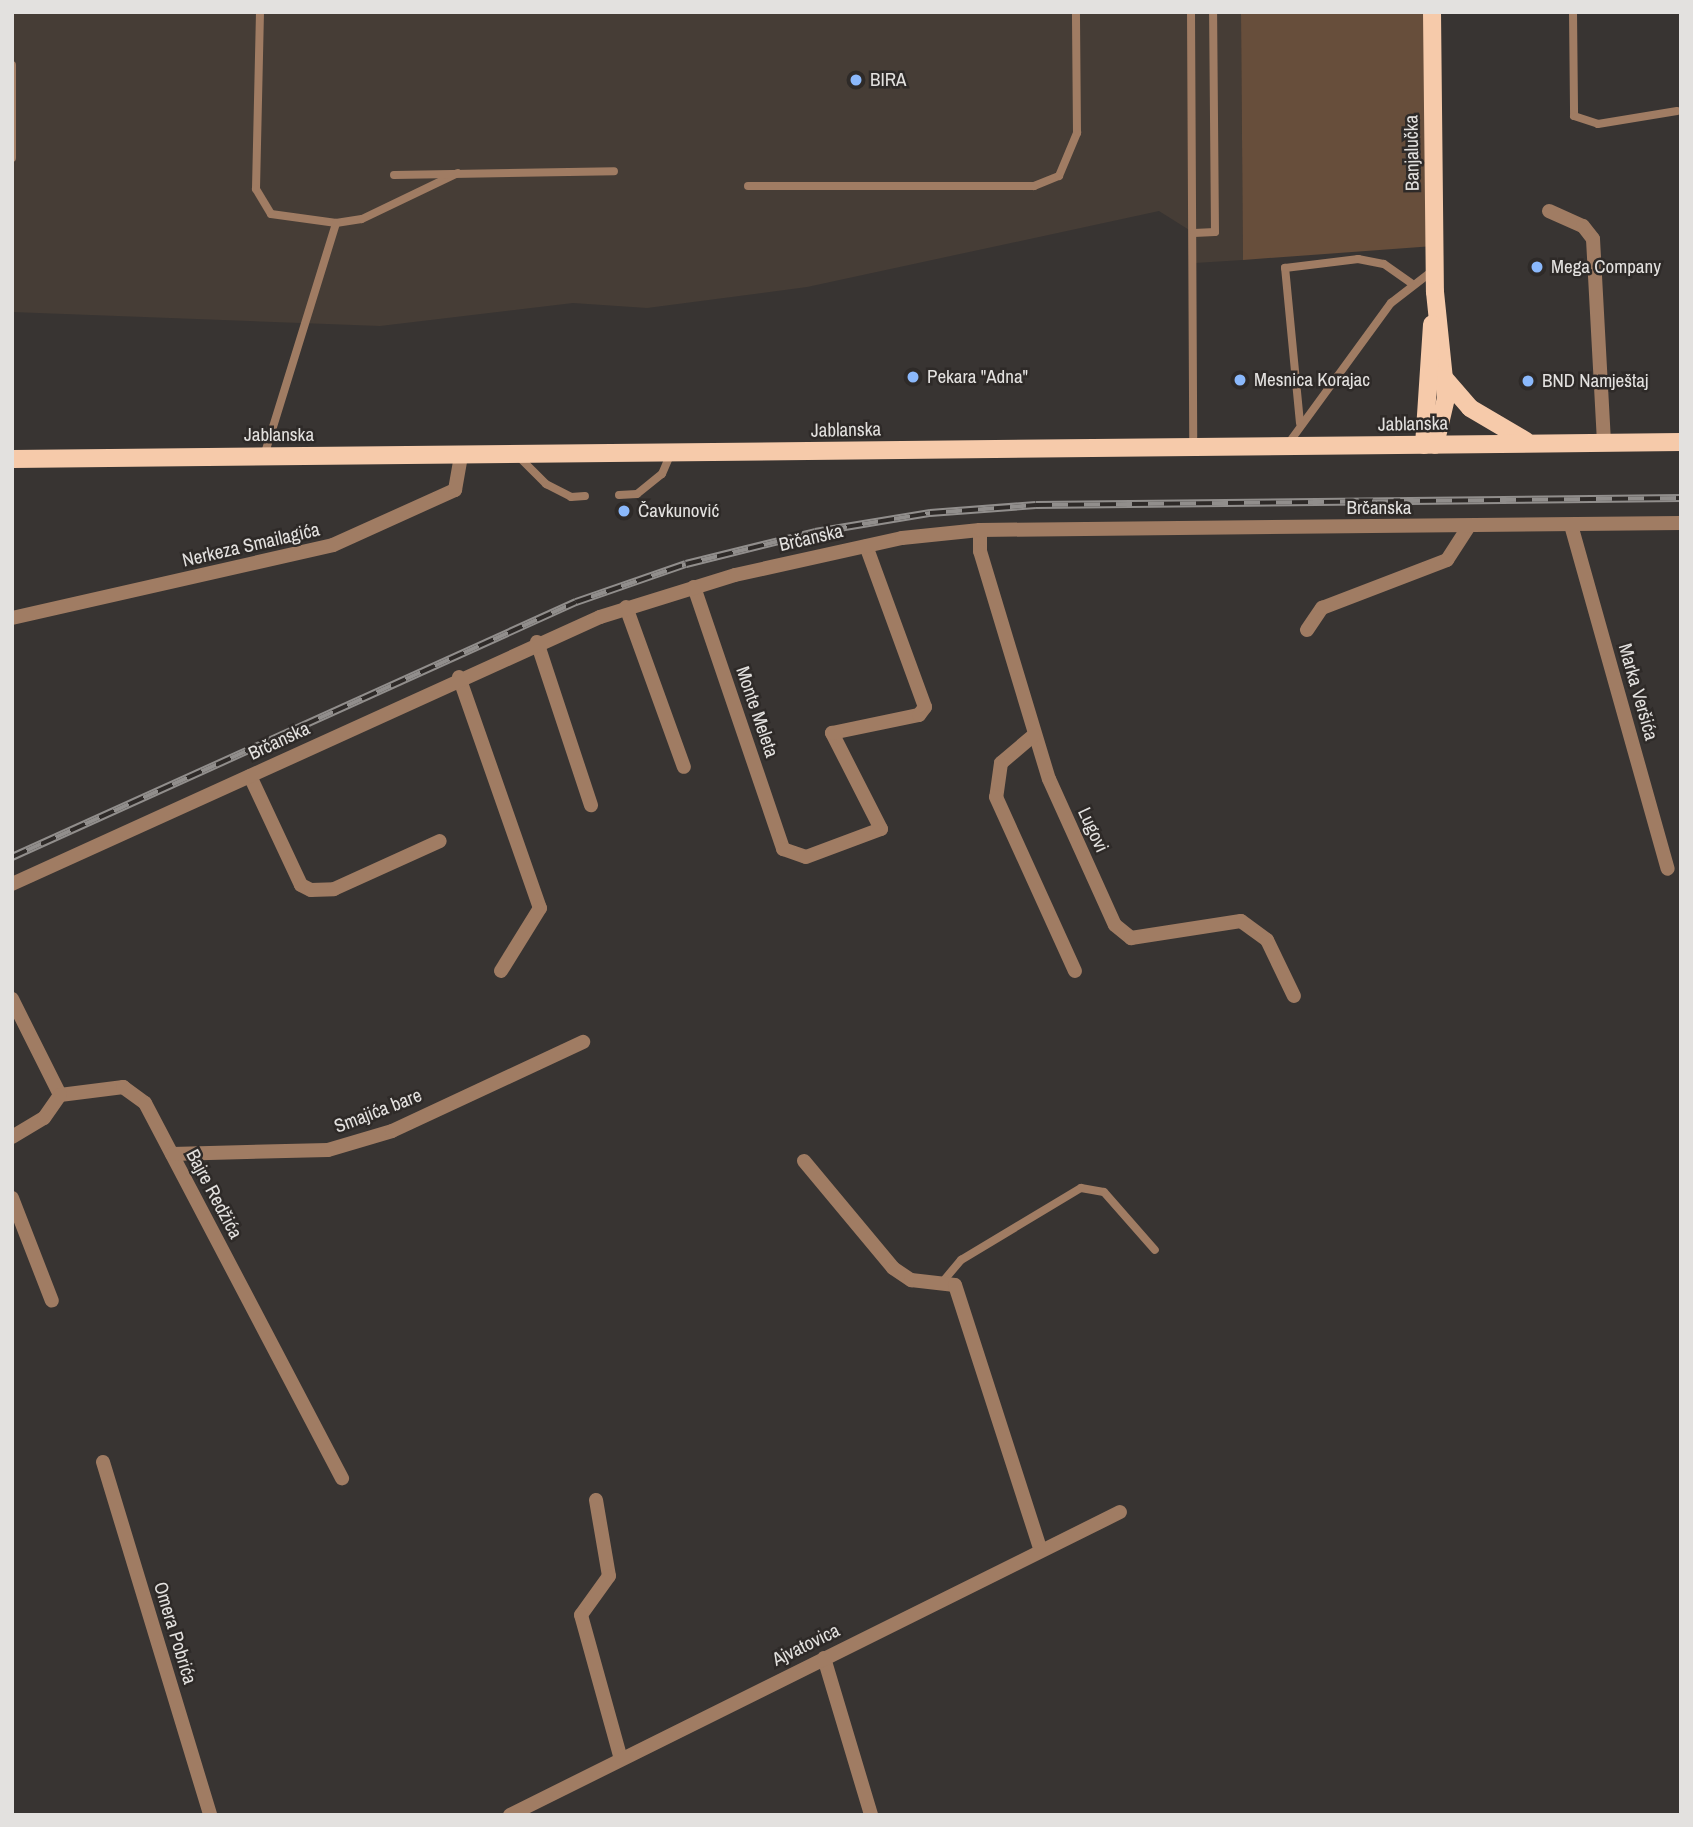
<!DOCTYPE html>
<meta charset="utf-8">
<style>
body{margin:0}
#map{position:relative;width:1693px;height:1827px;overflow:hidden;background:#383432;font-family:"Archivo Narrow",sans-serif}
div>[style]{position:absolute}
.built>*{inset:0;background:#463d36}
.green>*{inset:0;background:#674e3b}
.service>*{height:8px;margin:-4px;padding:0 4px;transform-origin:4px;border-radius:4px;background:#a07c63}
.minor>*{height:14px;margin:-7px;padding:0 7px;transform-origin:7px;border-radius:7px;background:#a07c63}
.primary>*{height:18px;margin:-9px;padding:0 9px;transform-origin:9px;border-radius:9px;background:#f6caaa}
.rail>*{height:8px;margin-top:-4px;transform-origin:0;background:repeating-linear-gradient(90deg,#2e2a28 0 16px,#918e8c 0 32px);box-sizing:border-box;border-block:2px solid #918e8c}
.dots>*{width:19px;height:19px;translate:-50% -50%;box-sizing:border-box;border:4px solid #2e2a28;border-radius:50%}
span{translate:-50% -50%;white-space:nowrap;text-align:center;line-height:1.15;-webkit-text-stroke:5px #2e2a28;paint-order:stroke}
.poi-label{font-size:19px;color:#e3e1df}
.left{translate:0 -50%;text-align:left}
.street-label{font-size:19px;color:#e3e1df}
.frame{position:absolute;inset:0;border:14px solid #e3e1df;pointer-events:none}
</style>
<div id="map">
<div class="built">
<i style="clip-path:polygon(12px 12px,1241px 12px,1243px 260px,1195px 263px,1194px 233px,1159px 211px,807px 287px,647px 308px,573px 303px,380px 326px,12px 312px)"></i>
</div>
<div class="green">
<i style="clip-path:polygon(1241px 12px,1432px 12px,1434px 246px,1243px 260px)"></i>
</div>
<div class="service">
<i style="left:260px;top:12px;width:177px;rotate:91.3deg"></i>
<i style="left:256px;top:189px;width:29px;rotate:59deg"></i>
<i style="left:271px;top:214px;width:66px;rotate:7.9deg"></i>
<i style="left:336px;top:223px;width:26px;rotate:-9deg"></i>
<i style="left:362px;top:219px;width:106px;rotate:-25.6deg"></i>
<i style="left:1191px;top:12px;width:435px;rotate:89.7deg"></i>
<i style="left:1573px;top:12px;width:104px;rotate:89.4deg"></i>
<i style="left:1574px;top:116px;width:25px;rotate:18deg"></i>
<i style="left:1598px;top:124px;width:80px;rotate:-9.3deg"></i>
<i style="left:12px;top:65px;width:93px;rotate:90deg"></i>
<i style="left:394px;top:175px;width:220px;rotate:-1deg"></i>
<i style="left:748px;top:186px;width:286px"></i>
<i style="left:1034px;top:186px;width:27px;rotate:-22deg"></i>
<i style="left:1059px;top:176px;width:47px;rotate:-67.3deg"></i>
<i style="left:1077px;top:133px;width:121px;rotate:-90.5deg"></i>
<i style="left:1194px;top:233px;width:21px;rotate:-3deg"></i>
<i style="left:1215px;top:232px;width:220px;rotate:-90.5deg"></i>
<i style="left:1300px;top:423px;width:156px;rotate:-95.5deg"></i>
<i style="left:1285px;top:268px;width:74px;rotate:-7deg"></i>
<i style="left:1358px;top:259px;width:26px;rotate:11deg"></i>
<i style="left:1384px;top:264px;width:33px;rotate:35deg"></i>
<i style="left:1288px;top:444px;width:175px;rotate:-53.9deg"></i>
<i style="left:1391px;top:303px;width:56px;rotate:-37.7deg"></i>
<i style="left:264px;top:456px;width:244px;rotate:-72.8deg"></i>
<i style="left:518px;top:456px;width:40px;rotate:45deg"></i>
<i style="left:546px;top:484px;width:28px;rotate:27deg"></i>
<i style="left:571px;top:497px;width:14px;rotate:-4deg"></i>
<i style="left:619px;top:495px;width:18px;rotate:-3deg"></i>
<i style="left:637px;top:494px;width:32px;rotate:-39deg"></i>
<i style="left:662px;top:474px;width:23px;rotate:-67deg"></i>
<i style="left:945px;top:1279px;width:25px;rotate:-50deg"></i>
<i style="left:961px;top:1260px;width:140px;rotate:-31deg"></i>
<i style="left:1081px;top:1188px;width:23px;rotate:10deg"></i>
<i style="left:1104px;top:1192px;width:77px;rotate:48.7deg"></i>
</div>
<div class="minor">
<i style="left:1549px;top:211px;width:37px;rotate:24deg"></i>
<i style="left:1583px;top:226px;width:16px;rotate:52deg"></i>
<i style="left:1593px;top:239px;width:204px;rotate:86.9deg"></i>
<i style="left:1571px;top:525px;width:357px;rotate:74.3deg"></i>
<i style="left:980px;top:530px;width:21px;rotate:90deg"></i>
<i style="left:980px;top:551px;width:238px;rotate:73.2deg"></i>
<i style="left:1049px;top:779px;width:160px;rotate:65.7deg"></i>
<i style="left:1115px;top:925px;width:21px;rotate:39deg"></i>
<i style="left:1131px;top:938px;width:111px;rotate:-8.8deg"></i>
<i style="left:1241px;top:921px;width:32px;rotate:36deg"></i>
<i style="left:1267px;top:940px;width:62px;rotate:64.3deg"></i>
<i style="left:694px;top:587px;width:277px;rotate:71.2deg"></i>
<i style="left:783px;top:849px;width:24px;rotate:19deg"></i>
<i style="left:806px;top:857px;width:80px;rotate:-20.5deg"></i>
<i style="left:881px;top:829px;width:108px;rotate:-117deg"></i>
<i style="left:832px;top:733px;width:89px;rotate:-11.7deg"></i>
<i style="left:919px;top:715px;width:10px;rotate:-53deg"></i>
<i style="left:925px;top:707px;width:171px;rotate:-110.1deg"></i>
<i style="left:626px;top:607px;width:170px;rotate:70.1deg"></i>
<i style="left:12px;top:618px;width:329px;rotate:-12.8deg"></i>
<i style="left:333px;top:545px;width:134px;rotate:-24.3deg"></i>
<i style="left:455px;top:490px;width:35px;rotate:-80deg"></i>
<i style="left:1307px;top:630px;width:27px;rotate:-56deg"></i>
<i style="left:1322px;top:608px;width:134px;rotate:-21deg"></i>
<i style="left:1447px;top:560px;width:40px;rotate:-57.1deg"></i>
<i style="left:537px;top:642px;width:172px;rotate:71.7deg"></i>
<i style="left:459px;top:677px;width:245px;rotate:70.7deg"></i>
<i style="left:540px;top:908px;width:74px;rotate:121.8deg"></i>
<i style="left:1034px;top:735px;width:43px;rotate:139.7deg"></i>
<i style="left:1001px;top:763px;width:34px;rotate:98deg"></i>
<i style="left:996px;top:797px;width:191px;rotate:65.6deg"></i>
<i style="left:250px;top:776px;width:120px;rotate:64.9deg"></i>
<i style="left:301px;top:885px;width:11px;rotate:27deg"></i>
<i style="left:311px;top:890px;width:23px;rotate:-2deg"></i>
<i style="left:334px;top:889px;width:116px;rotate:-24.4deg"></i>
<i style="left:12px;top:884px;width:646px;rotate:-24.42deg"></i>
<i style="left:600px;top:617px;width:141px;rotate:-17.3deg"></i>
<i style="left:735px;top:575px;width:171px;rotate:-12.5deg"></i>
<i style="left:902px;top:538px;width:78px;rotate:-5.9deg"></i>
<i style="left:980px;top:530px;width:701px;rotate:-0.57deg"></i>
<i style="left:12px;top:999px;width:107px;rotate:63.4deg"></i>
<i style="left:60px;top:1095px;width:64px;rotate:-7.2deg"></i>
<i style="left:123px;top:1087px;width:27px;rotate:36deg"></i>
<i style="left:145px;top:1103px;width:424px;rotate:62.3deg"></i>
<i style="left:12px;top:1137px;width:37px;rotate:-31deg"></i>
<i style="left:44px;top:1118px;width:28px;rotate:-55deg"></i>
<i style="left:172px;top:1154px;width:156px;rotate:-1.5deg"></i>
<i style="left:328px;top:1150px;width:67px;rotate:-16.5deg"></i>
<i style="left:392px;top:1131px;width:211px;rotate:-25deg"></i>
<i style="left:804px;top:1161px;width:139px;rotate:50.2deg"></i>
<i style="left:893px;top:1268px;width:22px;rotate:34deg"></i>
<i style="left:911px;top:1280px;width:44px;rotate:6.5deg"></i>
<i style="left:955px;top:1285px;width:276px;rotate:72.1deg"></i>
<i style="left:12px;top:1198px;width:110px;rotate:68.8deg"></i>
<i style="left:103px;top:1462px;width:369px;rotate:73.1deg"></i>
<i style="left:596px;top:1500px;width:77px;rotate:80.3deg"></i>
<i style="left:609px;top:1576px;width:48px;rotate:125.7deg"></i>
<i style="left:581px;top:1615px;width:149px;rotate:74.5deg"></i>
<i style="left:824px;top:1658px;width:164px;rotate:73.3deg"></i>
<i style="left:510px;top:1815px;width:681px;rotate:-26.41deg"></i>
</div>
<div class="primary">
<i style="left:1432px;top:12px;width:280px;rotate:89.4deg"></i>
<i style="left:1435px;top:292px;width:107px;rotate:84.1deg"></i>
<i style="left:1446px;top:398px;width:48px;rotate:103.2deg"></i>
<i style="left:1445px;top:379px;width:38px;rotate:49deg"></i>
<i style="left:1470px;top:408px;width:65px;rotate:30.5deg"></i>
<i style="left:1424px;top:445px;width:121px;rotate:-86.2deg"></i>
<i style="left:12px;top:459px;width:1669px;rotate:-0.58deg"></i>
</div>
<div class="rail">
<i style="left:12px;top:857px;width:619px;rotate:-24.33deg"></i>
<i style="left:576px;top:602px;width:116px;rotate:-19.1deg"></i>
<i style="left:686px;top:564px;width:133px;rotate:-13.9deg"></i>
<i style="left:815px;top:532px;width:117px;rotate:-9.4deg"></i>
<i style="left:930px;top:513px;width:106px;rotate:-4.3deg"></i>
<i style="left:1036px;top:505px;width:645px;rotate:-0.62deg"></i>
</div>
<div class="dots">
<i style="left:856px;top:80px;background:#8bb9fc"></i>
<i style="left:1537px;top:267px;background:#8bb9fc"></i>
<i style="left:913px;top:377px;background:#8bb9fc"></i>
<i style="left:1240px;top:380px;background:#8bb9fc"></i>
<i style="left:1528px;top:381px;background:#8bb9fc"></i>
<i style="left:624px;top:511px;background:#8bb9fc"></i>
</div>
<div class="poi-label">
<span class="left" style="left:870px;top:80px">BIRA</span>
<span class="left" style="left:1551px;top:267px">Mega Company</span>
<span class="left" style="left:927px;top:377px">Pekara "Adna"</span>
<span class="left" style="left:1254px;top:380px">Mesnica Korajac</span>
<span class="left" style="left:1542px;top:381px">BND Namještaj</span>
<span class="left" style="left:638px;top:511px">Čavkunović</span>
</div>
<div class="street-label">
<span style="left:1412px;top:153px;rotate:-91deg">Banjalučka</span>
<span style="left:1413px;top:424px;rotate:-1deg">Jablanska</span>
<span style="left:846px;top:430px;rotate:-1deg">Jablanska</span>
<span style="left:279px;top:435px">Jablanska</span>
<span style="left:1379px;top:508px">Brčanska</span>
<span style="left:811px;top:538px;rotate:-13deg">Brčanska</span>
<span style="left:251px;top:545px;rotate:-13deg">Nerkeza Smailagića</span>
<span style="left:1638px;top:692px;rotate:74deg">Marka Veršića</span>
<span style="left:757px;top:712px;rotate:71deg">Monte Meleta</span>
<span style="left:279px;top:741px;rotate:-25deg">Brčanska</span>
<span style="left:1093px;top:830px;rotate:65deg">Lugovi</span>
<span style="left:378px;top:1111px;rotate:-21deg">Smajića bare</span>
<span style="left:214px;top:1194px;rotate:62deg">Bajre Redžića</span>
<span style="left:175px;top:1633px;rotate:73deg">Omera Pobrića</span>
<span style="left:806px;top:1645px;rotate:-26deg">Ajvatovica</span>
</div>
<div class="frame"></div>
</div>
